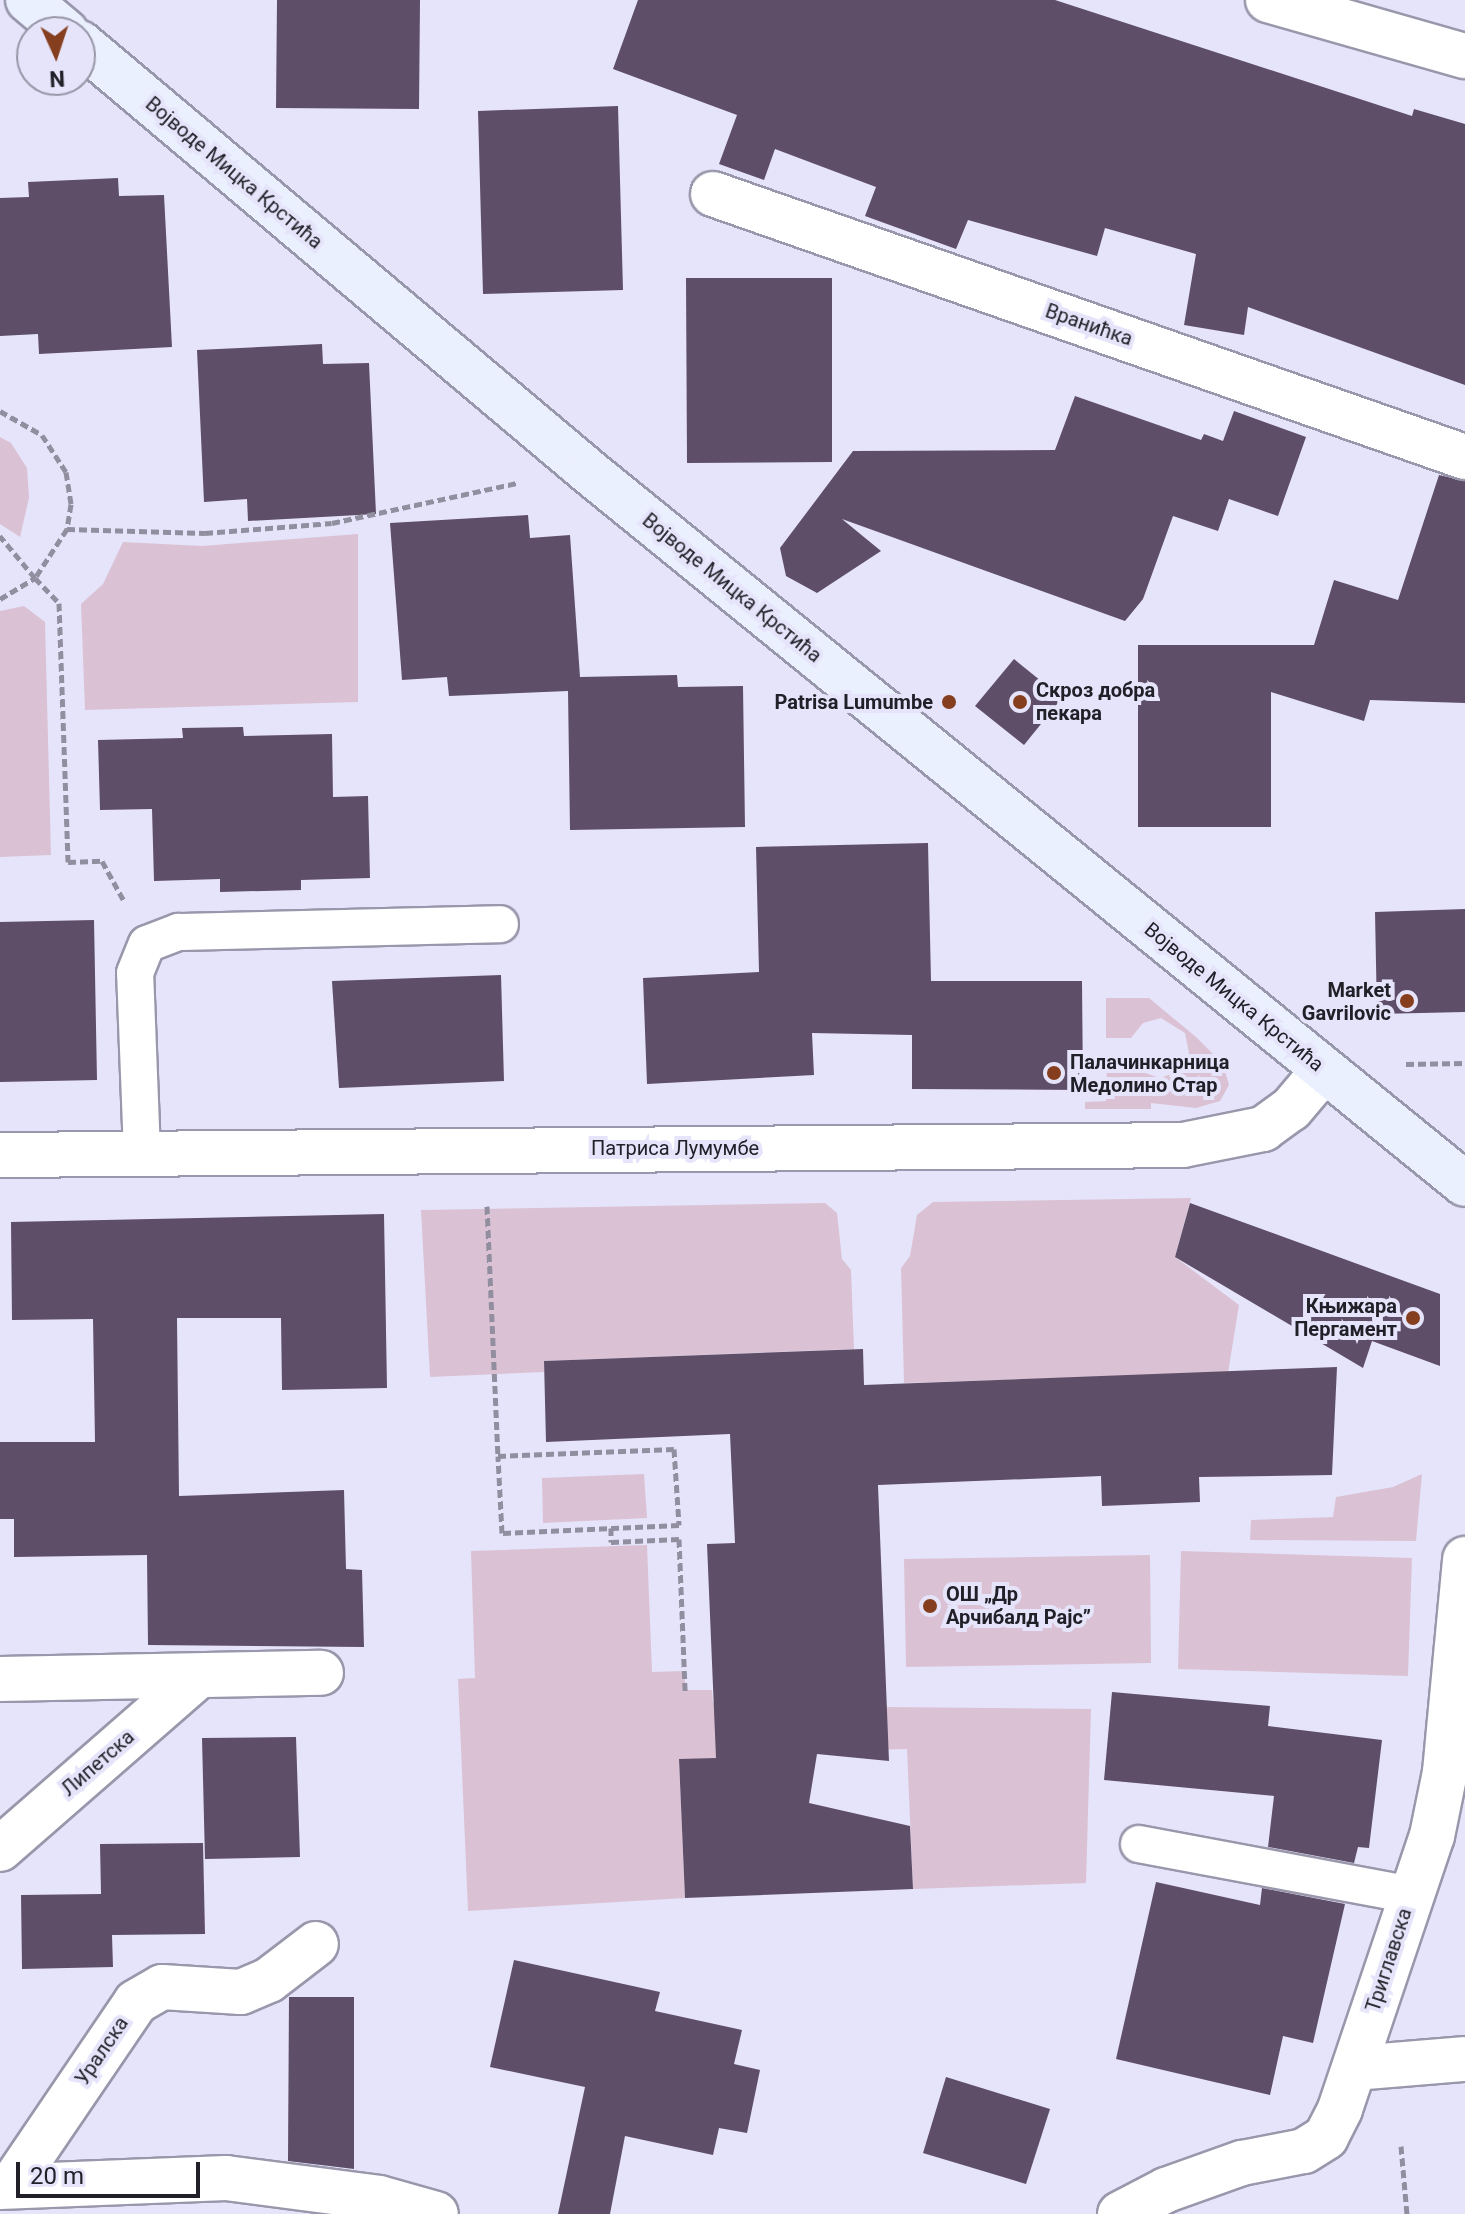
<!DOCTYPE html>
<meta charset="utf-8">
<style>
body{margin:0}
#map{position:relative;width:1465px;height:2214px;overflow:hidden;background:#e6e4fa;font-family:Roboto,sans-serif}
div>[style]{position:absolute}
.green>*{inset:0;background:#dac2d4}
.building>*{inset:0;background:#5f4e68}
.path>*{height:5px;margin-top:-2.5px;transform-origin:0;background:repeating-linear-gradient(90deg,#918f9f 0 8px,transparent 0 12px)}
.roads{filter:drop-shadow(2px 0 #9997ab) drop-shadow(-2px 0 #9997ab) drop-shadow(0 2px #9997ab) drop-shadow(0 -2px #9997ab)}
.lane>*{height:36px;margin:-18px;padding:0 18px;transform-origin:18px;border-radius:18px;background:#fff}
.street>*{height:44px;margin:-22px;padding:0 22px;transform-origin:22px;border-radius:22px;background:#fff}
.secondary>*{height:44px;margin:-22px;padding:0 22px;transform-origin:22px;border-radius:22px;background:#ebf0ff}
.dots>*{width:22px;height:22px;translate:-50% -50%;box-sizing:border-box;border:4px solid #e6e4fa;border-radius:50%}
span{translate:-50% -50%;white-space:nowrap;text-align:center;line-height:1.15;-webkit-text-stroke:8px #e6e4fa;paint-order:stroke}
.street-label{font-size:20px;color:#212028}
.poi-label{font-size:20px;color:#212028;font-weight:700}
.left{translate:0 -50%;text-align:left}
.right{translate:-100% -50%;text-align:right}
.north{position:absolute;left:16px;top:16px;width:80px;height:80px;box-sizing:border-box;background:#e6e4fa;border:2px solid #9796a6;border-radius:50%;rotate:177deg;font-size:22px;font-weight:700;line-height:32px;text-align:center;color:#212028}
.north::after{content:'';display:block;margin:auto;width:28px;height:36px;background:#853e1e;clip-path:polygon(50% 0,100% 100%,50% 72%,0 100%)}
.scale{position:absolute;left:16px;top:2162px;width:184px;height:36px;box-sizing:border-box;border:4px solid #212028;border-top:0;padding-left:10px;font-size:24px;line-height:28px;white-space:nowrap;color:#212028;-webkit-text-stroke:6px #e6e4fa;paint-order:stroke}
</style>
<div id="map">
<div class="green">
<i style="clip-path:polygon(0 437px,11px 443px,27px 468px,29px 498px,20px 537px,0 524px)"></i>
<i style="clip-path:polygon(358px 534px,358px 702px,85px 710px,81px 604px,103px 584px,123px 542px,202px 546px)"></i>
<i style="clip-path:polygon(24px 606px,45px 622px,51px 855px,0 857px,0 611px)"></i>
<i style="clip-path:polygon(1106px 998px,1149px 998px,1196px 1037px,1223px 1064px,1229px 1085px,1220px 1101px,1196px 1108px,1151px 1103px,1151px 1109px,1085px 1109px,1085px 1102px,1106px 1101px,1107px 1058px,1131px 1058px,1142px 1072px,1160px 1078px,1179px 1071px,1189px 1053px,1185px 1033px,1161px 1018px,1143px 1023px,1131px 1038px,1106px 1038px)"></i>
<i style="clip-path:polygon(1191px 1198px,1175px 1257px,1239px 1305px,1228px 1373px,904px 1383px,901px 1268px,910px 1256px,917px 1215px,933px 1202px)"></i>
<i style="clip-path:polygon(825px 1203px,837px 1213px,842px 1259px,851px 1270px,854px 1349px,544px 1361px,544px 1372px,430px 1377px,421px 1210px)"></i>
<i style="clip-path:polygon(644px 1474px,647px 1518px,543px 1523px,542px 1478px)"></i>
<i style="clip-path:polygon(1422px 1474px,1416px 1541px,1250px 1540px,1251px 1520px,1333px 1517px,1336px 1497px,1393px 1487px)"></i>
<i style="clip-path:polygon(647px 1545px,652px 1672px,684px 1671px,686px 1690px,712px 1690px,713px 1703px,744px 1702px,746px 1757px,679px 1760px,685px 1898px,468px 1911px,458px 1679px,475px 1678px,471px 1551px)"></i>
<i style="clip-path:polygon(1181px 1551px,1412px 1558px,1408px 1676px,1178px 1669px)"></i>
<i style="clip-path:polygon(1150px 1555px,1151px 1663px,906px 1667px,904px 1559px)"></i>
<i style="clip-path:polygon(887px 1707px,1091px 1709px,1086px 1883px,913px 1889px,907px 1749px,834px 1751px,832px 1708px)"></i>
</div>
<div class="building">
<i style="clip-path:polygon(277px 0,420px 0,419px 109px,276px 108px)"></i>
<i style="clip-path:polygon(638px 0,1055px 0,1412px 116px,1414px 109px,1465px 124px,1465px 385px,1248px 307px,1244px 335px,1184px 325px,1196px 254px,1105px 228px,1097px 256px,968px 220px,956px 249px,865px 216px,876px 187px,775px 149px,764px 180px,719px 164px,737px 115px,613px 69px)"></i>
<i style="clip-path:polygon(618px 106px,623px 290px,483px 294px,478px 111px)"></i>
<i style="clip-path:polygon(118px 178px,119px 196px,164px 195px,172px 347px,39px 354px,38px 334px,0 336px,0 198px,29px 197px,28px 182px)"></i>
<i style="clip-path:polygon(686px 278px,832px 278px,832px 462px,687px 463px)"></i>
<i style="clip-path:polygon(322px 344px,323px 364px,369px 363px,376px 514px,248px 521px,247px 499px,204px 502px,197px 350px)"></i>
<i style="clip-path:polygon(1075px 396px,1201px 440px,1204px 434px,1223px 441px,1234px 411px,1306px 437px,1278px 516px,1229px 499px,1218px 531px,1173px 516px,1143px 599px,1125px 621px,842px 519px,881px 551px,817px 593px,786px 576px,780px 548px,853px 451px,1055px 450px)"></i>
<i style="clip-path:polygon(1439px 475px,1465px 481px,1465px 703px,1370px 700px,1364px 721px,1271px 692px,1271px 827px,1138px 827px,1138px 645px,1314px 645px,1334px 580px,1398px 600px)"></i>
<i style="clip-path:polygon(528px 515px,530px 538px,570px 535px,580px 677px,677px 675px,678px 687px,743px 686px,745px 827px,570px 830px,568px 691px,449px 696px,447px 677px,402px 680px,390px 523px)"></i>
<i style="clip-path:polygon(1014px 659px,1062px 698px,1024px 745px,975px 706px)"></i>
<i style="clip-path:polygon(243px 727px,244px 736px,332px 734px,333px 797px,368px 796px,370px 878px,301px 880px,301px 890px,220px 892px,220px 879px,154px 881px,152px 809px,100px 810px,98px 740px,183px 738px,182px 728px)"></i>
<i style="clip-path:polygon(928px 843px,931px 981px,1082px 981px,1083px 1090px,912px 1089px,912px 1035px,812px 1033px,814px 1075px,647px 1084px,643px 978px,759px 972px,756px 847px)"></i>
<i style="clip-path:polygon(1465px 909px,1465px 1012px,1377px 1014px,1375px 912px)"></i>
<i style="clip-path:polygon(94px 920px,97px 1080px,0 1082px,0 922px)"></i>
<i style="clip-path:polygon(501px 975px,504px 1081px,339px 1088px,332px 981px)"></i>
<i style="clip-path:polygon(1190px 1203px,1440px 1294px,1440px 1366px,1372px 1341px,1363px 1368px,1175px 1257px)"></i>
<i style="clip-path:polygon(384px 1214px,387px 1388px,282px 1390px,281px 1318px,177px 1318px,179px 1496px,344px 1490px,346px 1569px,362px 1570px,364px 1647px,148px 1645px,147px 1555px,14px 1557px,14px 1519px,0 1519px,0 1442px,95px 1442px,93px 1319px,12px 1320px,11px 1222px)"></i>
<i style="clip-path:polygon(863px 1349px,864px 1385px,1337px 1367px,1332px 1475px,1199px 1477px,1200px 1502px,1102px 1506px,1101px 1476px,878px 1485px,889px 1761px,817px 1754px,809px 1803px,910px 1826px,913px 1889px,685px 1898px,679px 1759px,716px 1758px,707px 1544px,735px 1543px,730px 1434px,546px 1442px,544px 1361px)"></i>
<i style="clip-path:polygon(1112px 1692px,1270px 1706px,1268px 1726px,1382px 1740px,1369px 1848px,1358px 1847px,1354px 1863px,1268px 1847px,1274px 1796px,1104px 1780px)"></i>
<i style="clip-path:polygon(296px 1737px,300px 1857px,205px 1859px,202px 1738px)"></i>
<i style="clip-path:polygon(203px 1843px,205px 1934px,112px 1935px,113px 1967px,22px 1969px,21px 1895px,101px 1894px,100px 1844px)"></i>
<i style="clip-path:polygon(1156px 1882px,1260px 1905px,1262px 1888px,1345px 1904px,1313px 2043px,1283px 2036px,1270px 2095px,1116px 2059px)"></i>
<i style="clip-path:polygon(514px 1960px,660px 1992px,655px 2011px,742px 2030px,734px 2064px,760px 2070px,747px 2133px,719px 2128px,713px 2155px,625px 2136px,610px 2214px,558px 2214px,585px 2087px,490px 2067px)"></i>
<i style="clip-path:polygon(289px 1997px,354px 1997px,354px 2169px,288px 2161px)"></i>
<i style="clip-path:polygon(946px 2077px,1050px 2109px,1026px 2184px,923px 2153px)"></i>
</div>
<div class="path">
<i style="left:0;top:411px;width:48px;rotate:29.7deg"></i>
<i style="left:42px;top:435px;width:44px;rotate:57deg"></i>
<i style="left:66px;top:472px;width:32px;rotate:81deg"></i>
<i style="left:71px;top:504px;width:25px;rotate:99deg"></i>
<i style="left:67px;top:529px;width:59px;rotate:123.1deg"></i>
<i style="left:35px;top:578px;width:55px;rotate:-129.8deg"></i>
<i style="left:67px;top:529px;width:138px;rotate:1.7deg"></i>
<i style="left:205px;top:533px;width:127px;rotate:-4.5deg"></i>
<i style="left:332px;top:523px;width:189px;rotate:-12.2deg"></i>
<i style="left:0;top:599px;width:41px;rotate:-31deg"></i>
<i style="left:35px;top:578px;width:35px;rotate:46deg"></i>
<i style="left:59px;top:603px;width:259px;rotate:88deg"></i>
<i style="left:68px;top:862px;width:34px;rotate:-2deg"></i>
<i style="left:102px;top:861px;width:46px;rotate:61.2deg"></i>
<i style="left:1406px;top:1064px;width:59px;rotate:-1deg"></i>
<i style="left:487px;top:1206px;width:250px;rotate:87.5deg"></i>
<i style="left:498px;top:1456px;width:176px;rotate:-2.3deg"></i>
<i style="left:674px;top:1449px;width:76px;rotate:86.2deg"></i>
<i style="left:679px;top:1525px;width:177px;rotate:177.4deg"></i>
<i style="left:502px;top:1533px;width:77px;rotate:-93deg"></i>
<i style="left:611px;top:1528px;width:14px;rotate:90deg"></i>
<i style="left:611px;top:1542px;width:68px;rotate:-2.5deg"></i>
<i style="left:679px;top:1539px;width:152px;rotate:87.7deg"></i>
<i style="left:1401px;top:2146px;width:68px;rotate:85deg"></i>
</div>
<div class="roads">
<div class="lane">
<i style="left:142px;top:1153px;width:180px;rotate:-92.2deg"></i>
<i style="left:135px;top:973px;width:31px;rotate:-68deg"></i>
<i style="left:147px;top:944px;width:34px;rotate:-21deg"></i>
<i style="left:179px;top:932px;width:321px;rotate:-1.4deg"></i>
<i style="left:1139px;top:1844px;width:277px;rotate:10.6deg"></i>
</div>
<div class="street">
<i style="left:1268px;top:0;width:205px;rotate:15.9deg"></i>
<i style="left:713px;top:194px;width:797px;rotate:19.28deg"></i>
<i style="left:0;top:1155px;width:1183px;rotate:-0.48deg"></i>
<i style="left:1183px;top:1145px;width:82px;rotate:-11.3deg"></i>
<i style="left:1263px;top:1129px;width:34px;rotate:-36deg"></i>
<i style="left:1291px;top:1109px;width:51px;rotate:-49.8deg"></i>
<i style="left:0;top:1679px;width:321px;rotate:-1.1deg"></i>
<i style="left:0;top:1849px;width:262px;rotate:-41.1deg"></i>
<i style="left:1355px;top:2068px;width:110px;rotate:-4.7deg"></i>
<i style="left:11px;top:2186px;width:222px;rotate:-55.8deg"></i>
<i style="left:136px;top:2002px;width:30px;rotate:-30deg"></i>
<i style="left:162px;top:1987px;width:79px;rotate:3.6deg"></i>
<i style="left:241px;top:1992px;width:30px;rotate:-23deg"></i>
<i style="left:269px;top:1980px;width:59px;rotate:-37.5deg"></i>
<i style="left:0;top:2187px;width:226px;rotate:-2.3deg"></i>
<i style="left:226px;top:2178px;width:154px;rotate:7.4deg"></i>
<i style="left:379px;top:2198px;width:59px;rotate:15.7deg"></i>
<i style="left:1120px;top:2214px;width:52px;rotate:-27.6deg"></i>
<i style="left:1166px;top:2190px;width:81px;rotate:-19.6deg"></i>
<i style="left:1242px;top:2163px;width:63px;rotate:-11deg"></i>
<i style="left:1304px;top:2151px;width:26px;rotate:-32deg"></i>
<i style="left:1326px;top:2137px;width:31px;rotate:-63deg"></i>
<i style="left:1340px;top:2109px;width:288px;rotate:-71.4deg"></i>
<i style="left:1432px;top:1836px;width:65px;rotate:-78.5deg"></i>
<i style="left:1445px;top:1772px;width:214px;rotate:-84.6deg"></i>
</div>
<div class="secondary">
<i style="left:28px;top:0;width:50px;rotate:40.1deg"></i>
<i style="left:80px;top:43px;width:664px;rotate:40.11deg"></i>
<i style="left:588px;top:471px;width:1130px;rotate:39.11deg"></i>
</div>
</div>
<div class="dots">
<i style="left:949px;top:702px;background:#853e1e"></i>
<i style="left:1020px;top:702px;background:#853e1e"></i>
<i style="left:1407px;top:1001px;background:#853e1e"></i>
<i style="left:1054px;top:1073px;background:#853e1e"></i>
<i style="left:1413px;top:1318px;background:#853e1e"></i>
<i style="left:930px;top:1606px;background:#853e1e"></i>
</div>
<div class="street-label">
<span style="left:234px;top:173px;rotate:40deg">Војводе Мицка Крстића</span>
<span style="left:1089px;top:325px;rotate:19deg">Вранићка</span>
<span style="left:732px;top:588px;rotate:39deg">Војводе Мицка Крстића</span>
<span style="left:1234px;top:997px;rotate:39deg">Војводе Мицка Крстића</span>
<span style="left:675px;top:1148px">Патриса Лумумбе</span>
<span style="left:98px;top:1763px;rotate:-41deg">Липетска</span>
<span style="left:1389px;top:1960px;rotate:-72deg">Триглавска</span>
<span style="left:102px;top:2051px;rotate:-56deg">Уралска</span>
</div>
<div class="poi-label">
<span class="left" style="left:1036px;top:702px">Скроз добра<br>пекара</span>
<span class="right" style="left:933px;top:702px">Patrisa Lumumbe</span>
<span class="right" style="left:1391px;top:1002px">Market<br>Gavrilovic</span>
<span class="left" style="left:1070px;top:1074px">Палачинкарница<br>Медолино Стар</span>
<span class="right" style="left:1397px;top:1318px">Књижара<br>Пергамент</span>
<span class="left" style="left:946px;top:1606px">ОШ „Др<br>Арчибалд Рајс”</span>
</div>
<div class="north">N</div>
<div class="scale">20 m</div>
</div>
